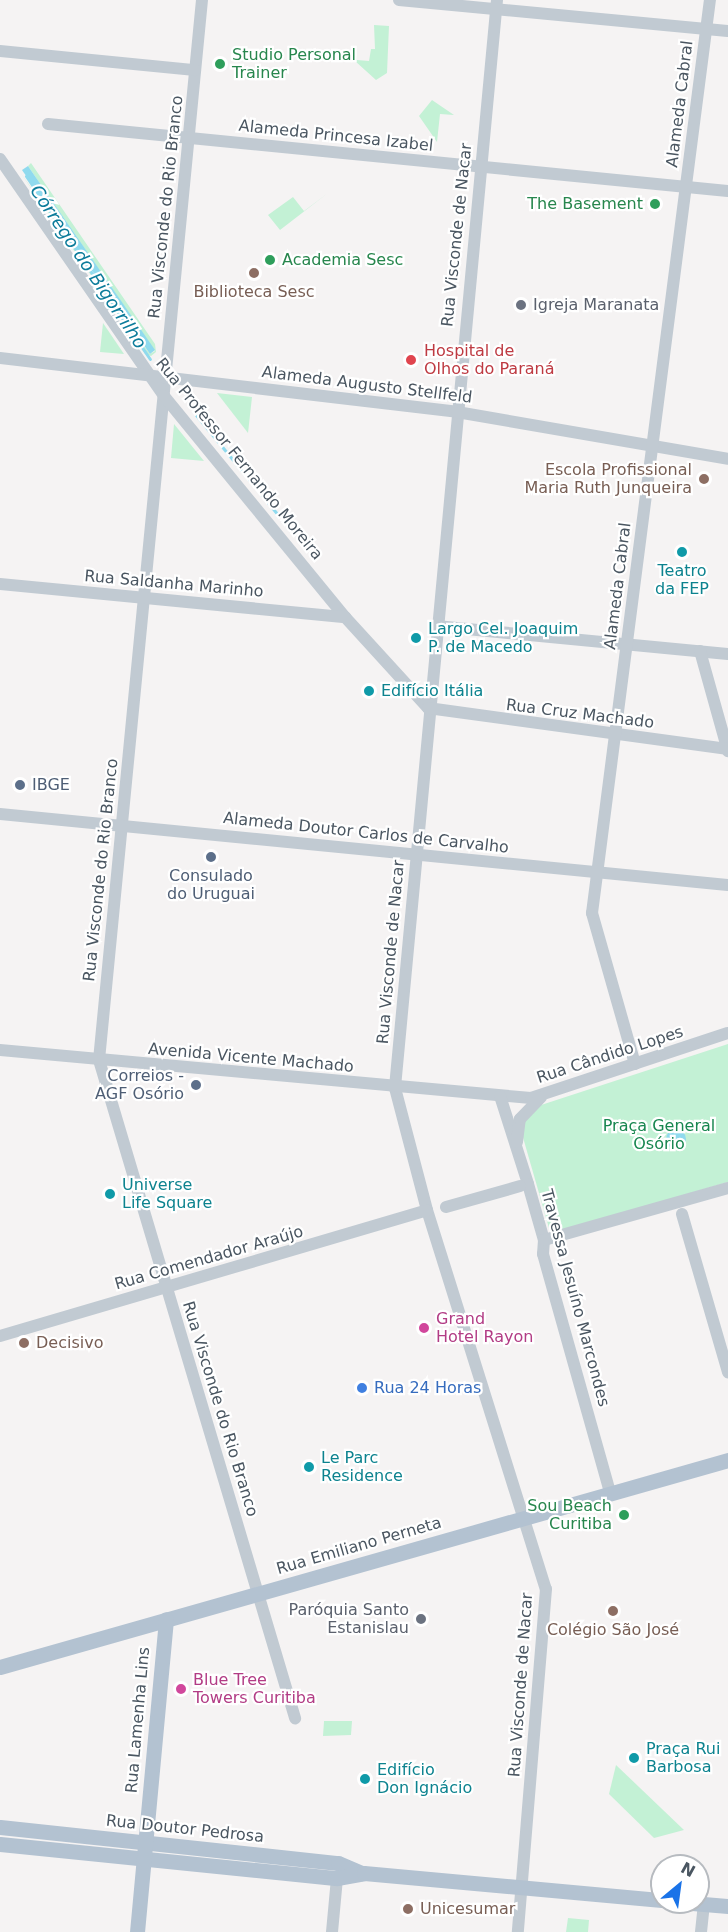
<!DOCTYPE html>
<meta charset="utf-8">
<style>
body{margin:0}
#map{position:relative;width:728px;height:1932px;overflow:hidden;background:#f5f3f3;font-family:"DejaVu Sans",sans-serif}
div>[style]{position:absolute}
.green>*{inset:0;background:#c3f1d5}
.water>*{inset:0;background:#90daee}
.round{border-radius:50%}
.stream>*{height:3px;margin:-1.5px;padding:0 1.5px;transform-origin:1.5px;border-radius:1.5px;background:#90daee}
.minor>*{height:12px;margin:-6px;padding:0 6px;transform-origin:6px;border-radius:6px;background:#c1cad2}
.major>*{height:15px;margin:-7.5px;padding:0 7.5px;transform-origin:7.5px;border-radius:7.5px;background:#b3c2d1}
.dots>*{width:16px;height:16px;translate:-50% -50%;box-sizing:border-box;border:3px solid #fff;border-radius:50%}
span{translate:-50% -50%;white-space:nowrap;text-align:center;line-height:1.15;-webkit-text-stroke:4.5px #fff;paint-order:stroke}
.leisure-label{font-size:16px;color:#27864d}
.left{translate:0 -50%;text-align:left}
.right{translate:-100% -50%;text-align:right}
.street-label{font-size:16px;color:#4a5661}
.education-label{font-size:16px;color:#785e54}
.worship-label{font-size:16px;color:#5b616d}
.health-label{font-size:16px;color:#be3a42}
.culture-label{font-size:16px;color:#0d838f}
.service-label{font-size:16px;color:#4e5e75}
.park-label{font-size:16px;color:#17864f}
.hotel-label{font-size:16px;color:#b23c85}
.shop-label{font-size:16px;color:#366cbe}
.water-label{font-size:18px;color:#0c7c9b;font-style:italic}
.north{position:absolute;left:650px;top:1854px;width:60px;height:60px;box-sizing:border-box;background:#fff;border:2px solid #b7bbc0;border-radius:50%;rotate:29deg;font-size:16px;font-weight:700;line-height:24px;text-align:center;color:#4a5661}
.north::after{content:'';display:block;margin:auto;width:21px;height:27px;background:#1a73e8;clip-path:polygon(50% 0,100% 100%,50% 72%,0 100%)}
</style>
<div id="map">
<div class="green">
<i style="clip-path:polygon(374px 25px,389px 26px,387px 73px,376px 80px,355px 61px,356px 55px,357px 60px,369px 61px,371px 49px,375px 49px)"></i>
<i style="clip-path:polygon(432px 100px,454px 115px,440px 114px,437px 142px,419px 116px)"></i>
<i style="clip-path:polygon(31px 163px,155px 344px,156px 352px,151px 356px,145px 354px,20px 172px,150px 354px,155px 351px,28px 166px)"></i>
<i style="clip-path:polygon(328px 193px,280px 230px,268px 215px,293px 197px,304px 211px)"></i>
<i style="clip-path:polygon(103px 323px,124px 354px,100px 352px)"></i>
<i style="clip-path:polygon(217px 393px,252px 397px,248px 433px)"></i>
<i style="clip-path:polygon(174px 424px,204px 461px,171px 458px)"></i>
<i style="clip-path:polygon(728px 1044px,728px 1182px,558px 1232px,549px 1228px,520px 1127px,535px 1107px)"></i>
<i style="clip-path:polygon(324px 1721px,352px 1721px,351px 1735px,323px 1736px)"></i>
<i style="clip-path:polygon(616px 1765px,684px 1830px,654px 1838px,609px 1794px)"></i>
<i style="clip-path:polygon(568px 1918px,589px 1920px,588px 1932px,566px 1932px)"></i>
</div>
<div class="water">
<i style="clip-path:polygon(28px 166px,155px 350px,150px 354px,22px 170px)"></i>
<i class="round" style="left:666px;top:1129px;width:20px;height:20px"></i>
</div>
<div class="stream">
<i style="left:26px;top:176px;width:221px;rotate:55.9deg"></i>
<i style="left:196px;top:415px;width:129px;rotate:50.6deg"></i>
</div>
<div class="minor">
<i style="left:202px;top:0;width:1065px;rotate:95.55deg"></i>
<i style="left:99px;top:1060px;width:687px;rotate:73.41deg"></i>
<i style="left:399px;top:0;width:330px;rotate:5.4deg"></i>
<i style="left:497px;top:0;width:1093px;rotate:95.36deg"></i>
<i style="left:395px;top:1088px;width:126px;rotate:75.3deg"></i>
<i style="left:427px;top:1210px;width:397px;rotate:72.6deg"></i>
<i style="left:546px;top:1589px;width:344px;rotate:94.7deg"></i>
<i style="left:0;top:51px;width:196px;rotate:5.6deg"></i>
<i style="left:48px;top:124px;width:683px;rotate:5.63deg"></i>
<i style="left:0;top:159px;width:288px;rotate:55.3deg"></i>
<i style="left:164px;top:396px;width:286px;rotate:50.7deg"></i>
<i style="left:345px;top:617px;width:123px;rotate:47.6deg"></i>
<i style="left:0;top:358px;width:460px;rotate:6.7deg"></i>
<i style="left:457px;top:412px;width:275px;rotate:9.8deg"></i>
<i style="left:0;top:584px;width:347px;rotate:5.5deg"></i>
<i style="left:436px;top:626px;width:293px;rotate:5.5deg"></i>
<i style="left:700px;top:651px;width:104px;rotate:74.4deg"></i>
<i style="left:428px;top:708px;width:303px;rotate:7.8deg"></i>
<i style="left:0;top:814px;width:731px;rotate:5.57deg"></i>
<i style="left:0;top:1050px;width:533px;rotate:5.17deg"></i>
<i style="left:531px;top:1098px;width:207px;rotate:-18.3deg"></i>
<i style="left:635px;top:1064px;width:157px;rotate:-105.9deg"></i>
<i style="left:592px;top:913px;width:921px;rotate:-82.64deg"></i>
<i style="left:500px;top:1096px;width:92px;rotate:72.3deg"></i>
<i style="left:528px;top:1184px;width:58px;rotate:74.1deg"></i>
<i style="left:544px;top:1240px;width:14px;rotate:94deg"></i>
<i style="left:543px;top:1254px;width:248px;rotate:74.3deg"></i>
<i style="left:517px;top:1142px;width:23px;rotate:-83deg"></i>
<i style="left:520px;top:1119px;width:30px;rotate:-46deg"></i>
<i style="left:446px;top:1207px;width:77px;rotate:-15.8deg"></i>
<i style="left:682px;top:1214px;width:165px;rotate:73.8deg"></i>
<i style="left:544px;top:1240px;width:191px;rotate:-15.8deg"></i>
<i style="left:0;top:1336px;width:445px;rotate:-16.4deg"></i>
<i style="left:332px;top:1932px;width:54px;rotate:-84.7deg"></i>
<i style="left:701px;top:1932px;width:28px;rotate:-84deg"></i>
</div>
<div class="major">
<i style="left:0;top:1667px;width:757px;rotate:-15.87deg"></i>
<i style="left:0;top:1827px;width:340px;rotate:6.1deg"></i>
<i style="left:338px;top:1863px;width:26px;rotate:23deg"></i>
<i style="left:0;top:1844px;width:339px;rotate:5.8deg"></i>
<i style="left:337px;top:1878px;width:27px;rotate:-10deg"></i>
<i style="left:364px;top:1873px;width:299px;rotate:5.2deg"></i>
<i style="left:680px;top:1902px;width:48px;rotate:4.8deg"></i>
<i style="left:137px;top:1932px;width:314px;rotate:-84.7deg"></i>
</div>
<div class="dots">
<i style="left:220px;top:64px;background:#2e9e5b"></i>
<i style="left:655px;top:204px;background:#2e9e5b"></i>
<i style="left:270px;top:260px;background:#2e9e5b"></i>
<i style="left:254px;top:273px;background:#8d6e63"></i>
<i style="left:521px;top:305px;background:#6b7280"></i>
<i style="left:411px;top:360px;background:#e0444e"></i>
<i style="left:704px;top:479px;background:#8d6e63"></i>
<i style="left:682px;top:552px;background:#0f9aa8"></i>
<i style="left:416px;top:638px;background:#0f9aa8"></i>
<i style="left:369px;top:691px;background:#0f9aa8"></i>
<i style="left:20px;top:785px;background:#5c6f8a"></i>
<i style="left:211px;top:857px;background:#5c6f8a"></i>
<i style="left:196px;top:1085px;background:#5c6f8a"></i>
<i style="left:110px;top:1194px;background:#0f9aa8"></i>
<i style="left:424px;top:1328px;background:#d1479c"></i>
<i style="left:24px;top:1343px;background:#8d6e63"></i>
<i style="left:362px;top:1388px;background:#3f7fe0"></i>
<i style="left:309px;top:1467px;background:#0f9aa8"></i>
<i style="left:624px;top:1515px;background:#2e9e5b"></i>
<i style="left:613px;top:1611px;background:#8d6e63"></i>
<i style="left:421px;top:1619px;background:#6b7280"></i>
<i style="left:181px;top:1689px;background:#d1479c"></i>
<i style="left:634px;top:1758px;background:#0f9aa8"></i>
<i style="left:365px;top:1779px;background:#0f9aa8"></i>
<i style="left:408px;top:1909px;background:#8d6e63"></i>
</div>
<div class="leisure-label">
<span class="left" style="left:232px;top:64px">Studio Personal<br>Trainer</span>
<span class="right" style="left:643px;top:204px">The Basement</span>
<span class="left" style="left:282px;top:260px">Academia Sesc</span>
<span class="right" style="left:612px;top:1515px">Sou Beach<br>Curitiba</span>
</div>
<div class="street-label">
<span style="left:680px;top:104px;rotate:-83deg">Alameda Cabral</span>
<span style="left:336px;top:136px;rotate:6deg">Alameda Princesa Izabel</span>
<span style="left:166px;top:207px;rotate:-84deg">Rua Visconde do Rio Branco</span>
<span style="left:457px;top:235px;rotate:-84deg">Rua Visconde de Nacar</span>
<span style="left:367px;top:385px;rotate:7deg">Alameda Augusto Stellfeld</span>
<span style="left:239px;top:459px;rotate:51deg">Rua Professor Fernando Moreira</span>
<span style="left:174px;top:584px;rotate:5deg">Rua Saldanha Marinho</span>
<span style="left:618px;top:586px;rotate:-83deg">Alameda Cabral</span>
<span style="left:580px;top:714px;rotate:7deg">Rua Cruz Machado</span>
<span style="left:366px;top:833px;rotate:6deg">Alameda Doutor Carlos de Carvalho</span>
<span style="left:101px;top:870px;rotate:-84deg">Rua Visconde do Rio Branco</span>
<span style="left:391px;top:952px;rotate:-85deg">Rua Visconde de Nacar</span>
<span style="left:610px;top:1055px;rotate:-18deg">Rua Cândido Lopes</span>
<span style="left:251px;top:1058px;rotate:5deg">Avenida Vicente Machado</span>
<span style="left:209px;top:1258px;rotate:-16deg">Rua Comendador Araújo</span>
<span style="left:575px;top:1298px;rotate:75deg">Travessa Jesuíno Marcondes</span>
<span style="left:220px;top:1409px;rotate:73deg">Rua Visconde do Rio Branco</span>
<span style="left:359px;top:1546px;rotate:-16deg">Rua Emiliano Perneta</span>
<span style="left:521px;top:1685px;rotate:-86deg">Rua Visconde de Nacar</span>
<span style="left:138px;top:1720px;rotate:-85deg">Rua Lamenha Lins</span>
<span style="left:185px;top:1829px;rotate:6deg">Rua Doutor Pedrosa</span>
</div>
<div class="education-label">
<span style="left:254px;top:292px">Biblioteca Sesc</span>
<span class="right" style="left:692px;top:479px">Escola Profissional<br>Maria Ruth Junqueira</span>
<span class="left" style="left:36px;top:1343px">Decisivo</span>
<span style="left:613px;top:1630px">Colégio São José</span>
<span class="left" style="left:420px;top:1909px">Unicesumar</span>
</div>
<div class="worship-label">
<span class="left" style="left:533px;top:305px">Igreja Maranata</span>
<span class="right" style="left:409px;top:1619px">Paróquia Santo<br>Estanislau</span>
</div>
<div class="health-label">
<span class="left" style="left:424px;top:360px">Hospital de<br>Olhos do Paraná</span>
</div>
<div class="culture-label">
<span style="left:682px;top:580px">Teatro<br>da FEP</span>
<span class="left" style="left:428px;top:638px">Largo Cel. Joaquim<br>P. de Macedo</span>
<span class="left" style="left:381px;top:691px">Edifício Itália</span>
<span class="left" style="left:122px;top:1194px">Universe<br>Life Square</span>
<span class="left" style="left:321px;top:1467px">Le Parc<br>Residence</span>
<span class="left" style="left:646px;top:1758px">Praça Rui<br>Barbosa</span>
<span class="left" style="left:377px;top:1779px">Edifício<br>Don Ignácio</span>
</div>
<div class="service-label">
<span class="left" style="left:32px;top:785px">IBGE</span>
<span style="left:211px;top:885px">Consulado<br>do Uruguai</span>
<span class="right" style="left:184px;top:1085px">Correios -<br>AGF Osório</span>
</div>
<div class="park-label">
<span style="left:659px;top:1135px">Praça General<br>Osório</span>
</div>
<div class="hotel-label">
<span class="left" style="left:436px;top:1328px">Grand<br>Hotel Rayon</span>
<span class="left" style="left:193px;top:1689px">Blue Tree<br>Towers Curitiba</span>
</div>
<div class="shop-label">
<span class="left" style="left:374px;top:1388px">Rua 24 Horas</span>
</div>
<div class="water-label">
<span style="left:88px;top:267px;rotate:56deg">Córrego do Bigorrilho</span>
</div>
<div class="north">N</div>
</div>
